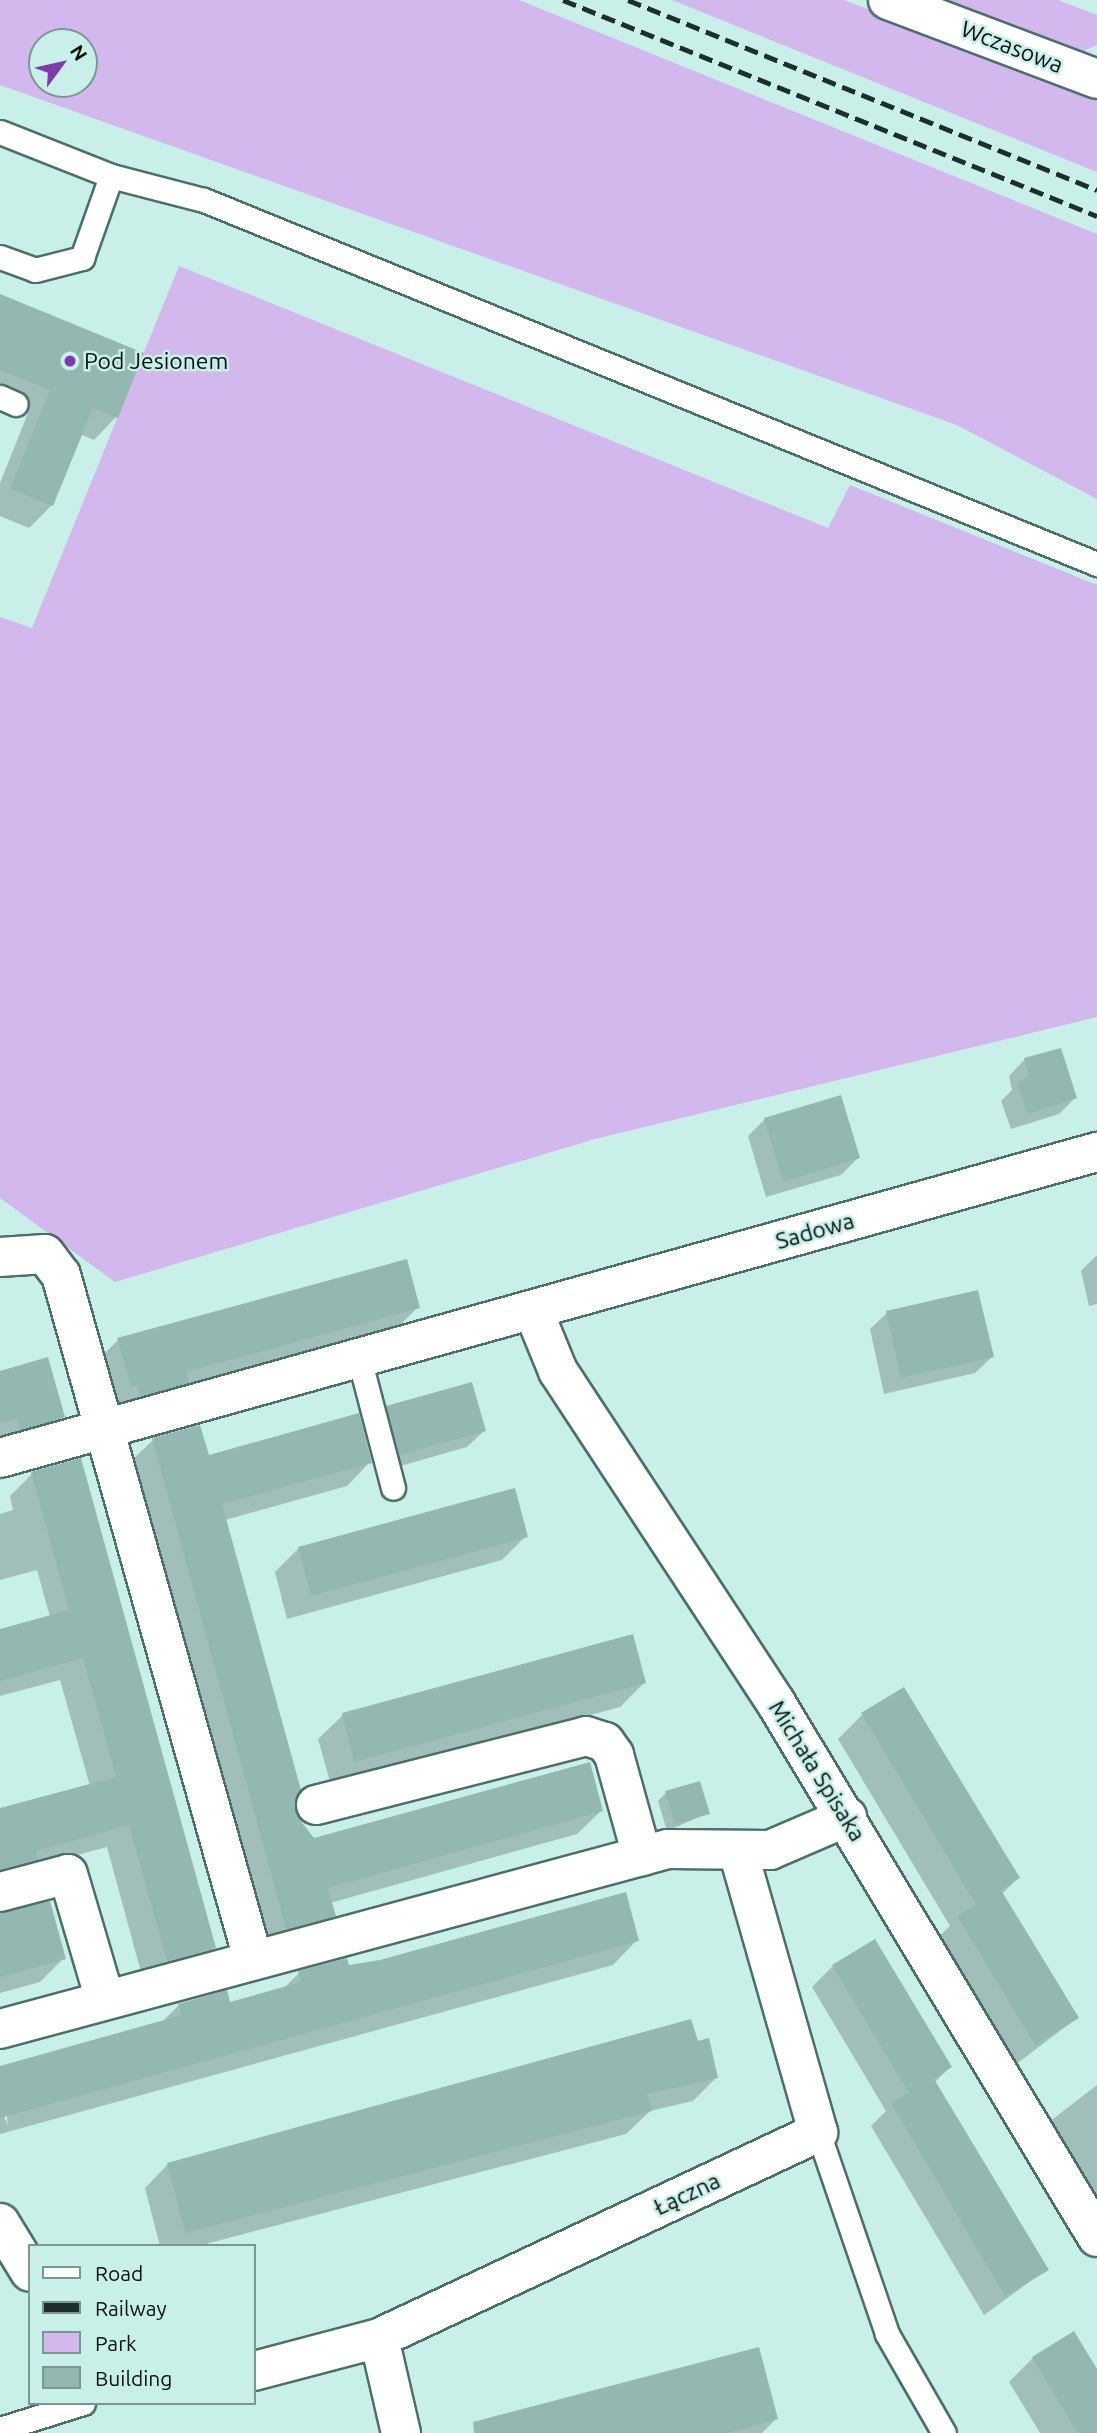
<!DOCTYPE html>
<meta charset="utf-8">
<style>
body{margin:0}
#map{position:relative;width:1097px;height:2433px;overflow:hidden;background:#c9efe9;font-family:Ubuntu,sans-serif}
div>[style]{position:absolute}
.green>*{inset:0;background:#d2b8ec}
.shadow>*{inset:0;background:#0003}
.building>*{inset:0;background:#93b8b2}
.roads{filter:drop-shadow(2px 0 #4c6f6a) drop-shadow(-2px 0 #4c6f6a) drop-shadow(0 2px #4c6f6a) drop-shadow(0 -2px #4c6f6a)}
.service>*{height:23px;margin:-11.5px;padding:0 11.5px;transform-origin:11.5px;border-radius:11.5px;background:#fff}
.minor>*{height:38px;margin:-19px;padding:0 19px;transform-origin:19px;border-radius:19px;background:#fff}
.rail>*{height:5px;margin-top:-2.5px;transform-origin:0;background:repeating-linear-gradient(90deg,#1e2e2c 0 14px,transparent 0 21px)}
.dots>*{width:19px;height:19px;translate:-50% -50%;box-sizing:border-box;border:4px solid #c9efe9;border-radius:50%}
span{translate:-50% -50%;white-space:nowrap;text-align:center;line-height:1.15;-webkit-text-stroke:5px #c9efe9;paint-order:stroke}
.street-label{font-size:23px;color:#051211}
.poi-label{font-size:23px;color:#051211}
.left{translate:0 -50%;text-align:left}
.legend{position:absolute;left:28px;top:2244px;width:228px;height:161px;box-sizing:border-box;background:#c9efe9;border:2px solid #7b9793;margin:0;padding:9px 12px;list-style:none;font-size:21px;color:#051211}
.legend li{display:flex;align-items:center;gap:14px;height:35px}
.legend b{width:35px;border:2px solid #7b9793}
.north{position:absolute;left:28px;top:28px;width:70px;height:70px;box-sizing:border-box;background:#c9efe9;border:2px solid #7b9793;border-radius:50%;rotate:57deg;font-size:19px;font-weight:700;line-height:28px;text-align:center;color:#051211}
.north::after{content:'';display:block;margin:auto;width:24px;height:32px;background:#7d3baf;clip-path:polygon(50% 0,100% 100%,50% 72%,0 100%)}
</style>
<div id="map">
<div class="green">
<i style="clip-path:polygon(evenodd,0 0,519px 0,1097px 234px,1097px 499px,957px 425px,0 85px,0 0,42px 42px,84px 42px,84px 84px,42px 84px,42px 42px)"></i>
<i style="clip-path:polygon(672px 0,844px 0,1097px 97px,1097px 172px)"></i>
<i style="clip-path:polygon(936px 0,1058px 0,1097px 15px,1097px 45px,1077px 54px)"></i>
<i style="clip-path:polygon(179px 266px,828px 528px,850px 485px,1097px 585px,1097px 1017px,595px 1139px,115px 1282px,0 1198px,0 617px,32px 628px)"></i>
</div>
<div class="shadow">
<i style="clip-path:polygon(0 296px,116px 417px,94px 440px,80px 434px,52px 505px,29px 528px,0 516px,0 483px,28px 413px,0 402px)"></i>
<i style="clip-path:polygon(1025px 1059px,1075px 1098px,1059px 1114px,1011px 1129px,1001px 1101px,1012px 1090px,1009px 1076px)"></i>
<i style="clip-path:polygon(765px 1119px,858px 1158px,841px 1175px,766px 1197px,748px 1136px)"></i>
<i style="clip-path:polygon(1097px 1255px,1097px 1304px,1089px 1306px,1081px 1271px)"></i>
<i style="clip-path:polygon(418px 1307px,394px 1331px,116px 1419px,94px 1364px,118px 1340px)"></i>
<i style="clip-path:polygon(887px 1313px,992px 1357px,975px 1373px,884px 1394px,870px 1329px)"></i>
<i style="clip-path:polygon(0 1372px,63px 1417px,39px 1441px,0 1452px)"></i>
<i style="clip-path:polygon(387px 1407px,484px 1431px,467px 1447px,383px 1471px,370px 1424px)"></i>
<i style="clip-path:polygon(153px 1440px,207px 1457px,370px 1462px,347px 1486px,225px 1520px,299px 1790px,293px 1811px,313px 1840px,601px 1811px,577px 1834px,330px 1903px,334px 1915px,310px 1939px,263px 1951px,129px 1463px)"></i>
<i style="clip-path:polygon(32px 1474px,214px 1948px,191px 1970px,144px 1983px,107px 1847px,0 1876px,0 1810px,90px 1786px,60px 1680px,0 1696px,0 1631px,50px 1617px,37px 1570px,0 1580px,0 1514px,13px 1510px,10px 1496px)"></i>
<i style="clip-path:polygon(526px 1536px,502px 1560px,287px 1619px,275px 1572px,299px 1548px)"></i>
<i style="clip-path:polygon(644px 1683px,620px 1707px,331px 1785px,318px 1739px,343px 1715px)"></i>
<i style="clip-path:polygon(862px 1715px,1018px 1878px,1002px 1894px,1077px 2018px,1011px 2068px,934px 1941px,950px 1926px,838px 1739px)"></i>
<i style="clip-path:polygon(666px 1793px,708px 1813px,667px 1831px,658px 1801px)"></i>
<i style="clip-path:polygon(0 1926px,64px 1958px,40px 1982px,0 1993px)"></i>
<i style="clip-path:polygon(637px 1940px,613px 1965px,0 2134px,0 2108px,8px 2125px,0 2067px,162px 2022px,179px 2005px,229px 2004px,283px 1989px,299px 1973px)"></i>
<i style="clip-path:polygon(833px 1966px,950px 2067px,934px 2083px,1047px 2269px,984px 2315px,871px 2126px,886px 2111px,812px 1987px)"></i>
<i style="clip-path:polygon(697px 2043px,716px 2078px,693px 2101px,650px 2111px,626px 2134px,198px 2246px,160px 2246px,145px 2188px,168px 2164px)"></i>
<i style="clip-path:polygon(1097px 2085px,1097px 2203px,1049px 2122px)"></i>
<i style="clip-path:polygon(1033px 2358px,1097px 2372px,1097px 2433px,1040px 2433px,1009px 2382px)"></i>
<i style="clip-path:polygon(776px 2419px,762px 2433px,498px 2433px)"></i>
</div>
<div class="building">
<i style="clip-path:polygon(0 294px,144px 353px,118px 418px,93px 408px,53px 506px,10px 489px,50px 390px,0 370px)"></i>
<i style="clip-path:polygon(1061px 1048px,1077px 1098px,1027px 1114px,1017px 1083px,1029px 1076px,1024px 1058px)"></i>
<i style="clip-path:polygon(841px 1095px,860px 1158px,783px 1182px,764px 1118px)"></i>
<i style="clip-path:polygon(407px 1259px,420px 1308px,186px 1372px,189px 1383px,140px 1396px,137px 1385px,131px 1387px,117px 1338px)"></i>
<i style="clip-path:polygon(978px 1290px,994px 1357px,901px 1378px,886px 1311px)"></i>
<i style="clip-path:polygon(48px 1357px,65px 1417px,20px 1430px,17px 1418px,0 1423px,0 1371px)"></i>
<i style="clip-path:polygon(472px 1382px,486px 1431px,399px 1455px,386px 1406px)"></i>
<i style="clip-path:polygon(359px 1413px,372px 1463px,222px 1504px,301px 1790px,295px 1800px,300px 1820px,314px 1838px,590px 1762px,603px 1811px,328px 1888px,336px 1916px,286px 1929px,152px 1438px,200px 1425px,209px 1455px)"></i>
<i style="clip-path:polygon(81px 1458px,216px 1948px,167px 1961px,129px 1825px,36px 1851px,38px 1859px,0 1869px,0 1808px,116px 1777px,83px 1658px,0 1681px,0 1629px,69px 1610px,31px 1472px)"></i>
<i style="clip-path:polygon(515px 1488px,528px 1537px,311px 1596px,298px 1547px)"></i>
<i style="clip-path:polygon(633px 1634px,646px 1683px,354px 1762px,342px 1713px)"></i>
<i style="clip-path:polygon(904px 1687px,1020px 1878px,1001px 1890px,1079px 2018px,1035px 2045px,957px 1916px,976px 1905px,861px 1713px)"></i>
<i style="clip-path:polygon(700px 1781px,710px 1814px,675px 1824px,665px 1791px)"></i>
<i style="clip-path:polygon(626px 1892px,639px 1941px,0 2118px,0 2066px,182px 2015px,178px 2004px,227px 1990px,230px 2002px,301px 1982px,298px 1971px,347px 1958px,349px 1965px,380px 1960px)"></i>
<i style="clip-path:polygon(50px 1901px,66px 1959px,0 1977px,0 1913px)"></i>
<i style="clip-path:polygon(875px 1939px,952px 2067px,924px 2085px,934px 2079px,1049px 2270px,1005px 2296px,891px 2103px,909px 2093px,832px 1965px)"></i>
<i style="clip-path:polygon(691px 2019px,698px 2041px,709px 2038px,718px 2078px,647px 2094px,652px 2111px,185px 2233px,167px 2163px)"></i>
<i style="clip-path:polygon(1074px 2331px,1097px 2369px,1097px 2433px,1078px 2433px,1032px 2357px)"></i>
<i style="clip-path:polygon(759px 2347px,778px 2419px,728px 2433px,474px 2433px,473px 2422px)"></i>
</div>
<div class="roads">
<div class="service">
<i style="left:0;top:132px;width:119px;rotate:21.6deg"></i>
<i style="left:111px;top:176px;width:96px;rotate:14.5deg"></i>
<i style="left:204px;top:200px;width:964px;rotate:22.18deg"></i>
<i style="left:0;top:257px;width:37px;rotate:20deg"></i>
<i style="left:35px;top:270px;width:49px;rotate:-14.3deg"></i>
<i style="left:82px;top:258px;width:87px;rotate:-70.5deg"></i>
<i style="left:0;top:397px;width:17px;rotate:24deg"></i>
<i style="left:359px;top:1358px;width:134px;rotate:75.3deg"></i>
<i style="left:818px;top:2132px;width:213px;rotate:71.1deg"></i>
<i style="left:887px;top:2334px;width:114px;rotate:60.1deg"></i>
<i style="left:0;top:2429px;width:87px;rotate:-17.4deg"></i>
</div>
<div class="minor">
<i style="left:888px;top:0;width:223px;rotate:20.7deg"></i>
<i style="left:0;top:1257px;width:45px;rotate:-3.8deg"></i>
<i style="left:45px;top:1254px;width:26px;rotate:53deg"></i>
<i style="left:61px;top:1275px;width:710px;rotate:74.32deg"></i>
<i style="left:533px;top:1310px;width:66px;rotate:67.7deg"></i>
<i style="left:558px;top:1371px;width:397px;rotate:56.7deg"></i>
<i style="left:776px;top:1703px;width:623px;rotate:58.99deg"></i>
<i style="left:0;top:1458px;width:1139px;rotate:-15.59deg"></i>
<i style="left:316px;top:1805px;width:279px;rotate:-14.3deg"></i>
<i style="left:586px;top:1736px;width:20px;rotate:18deg"></i>
<i style="left:605px;top:1742px;width:16px;rotate:55deg"></i>
<i style="left:614px;top:1755px;width:105px;rotate:74.5deg"></i>
<i style="left:0;top:1892px;width:70px;rotate:-14.8deg"></i>
<i style="left:68px;top:1874px;width:131px;rotate:73.6deg"></i>
<i style="left:0;top:2029px;width:692px;rotate:-15.08deg"></i>
<i style="left:668px;top:1849px;width:102px;rotate:0.6deg"></i>
<i style="left:770px;top:1850px;width:84px;rotate:-23.2deg"></i>
<i style="left:0;top:2223px;width:57px;rotate:58.5deg"></i>
<i style="left:379px;top:2338px;width:98px;rotate:77deg"></i>
<i style="left:254px;top:2371px;width:129px;rotate:-14.8deg"></i>
<i style="left:379px;top:2338px;width:485px;rotate:-25.1deg"></i>
<i style="left:818px;top:2132px;width:292px;rotate:-105.9deg"></i>
</div>
</div>
<div class="rail">
<i style="left:563px;top:0;width:576px;rotate:22.02deg"></i>
<i style="left:628px;top:0;width:506px;rotate:22.05deg"></i>
</div>
<div class="dots">
<i style="left:70px;top:361px;background:#7d3baf"></i>
</div>
<div class="street-label">
<span style="left:1012px;top:47px;rotate:21deg">Wczasowa</span>
<span style="left:815px;top:1231px;rotate:-16deg">Sadowa</span>
<span style="left:817px;top:1771px;rotate:58deg">Michała Spisaka</span>
<span style="left:687px;top:2194px;rotate:-25deg">Łączna</span>
</div>
<div class="poi-label">
<span class="left" style="left:84px;top:361px">Pod Jesionem</span>
</div>
<ul class="legend">
<li><b style="height:9px;background:#fff"></b>Road</li>
<li><b style="height:9px;background:#1e2e2c"></b>Railway</li>
<li><b style="height:19px;background:#d2b8ec"></b>Park</li>
<li><b style="height:19px;background:#93b8b2"></b>Building</li>
</ul>
<div class="north">N</div>
</div>
